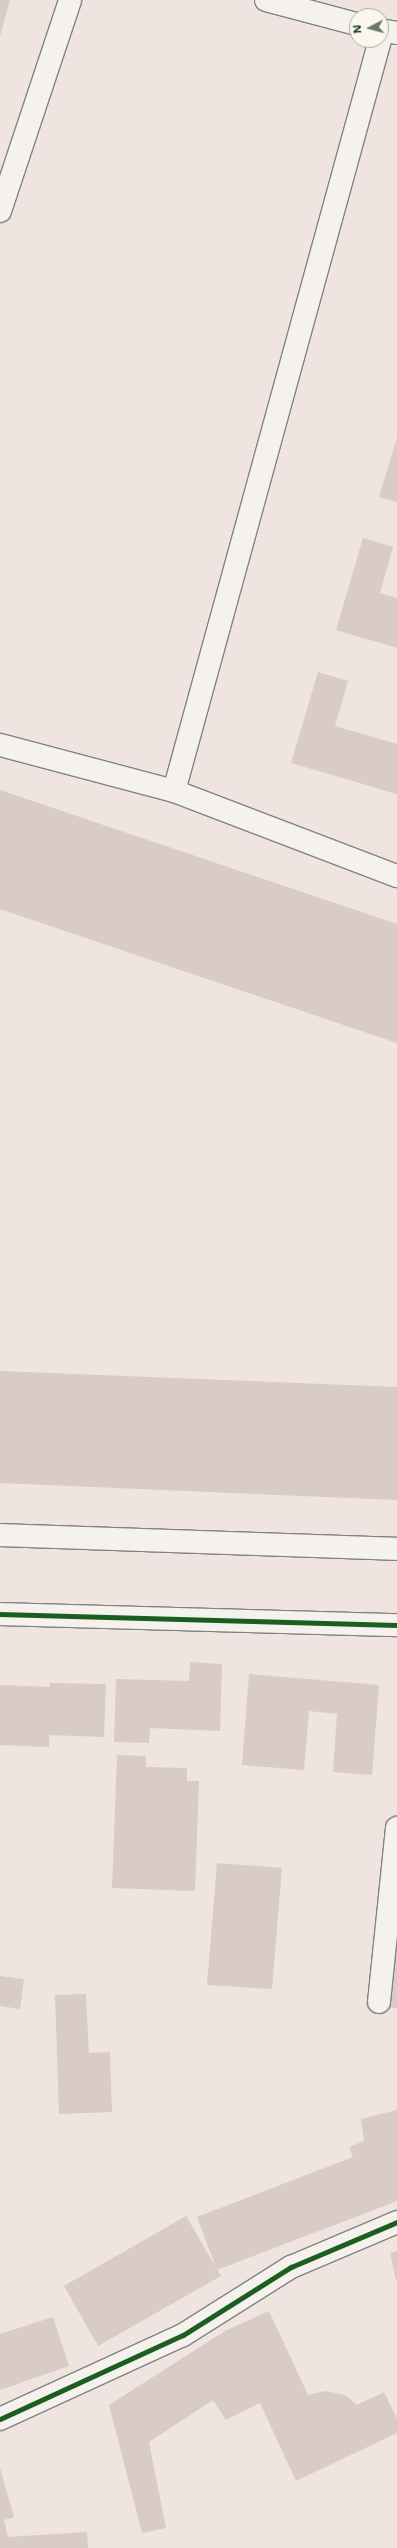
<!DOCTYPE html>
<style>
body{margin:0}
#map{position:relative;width:397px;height:2548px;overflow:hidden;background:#efe4df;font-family:"Shantell Sans",sans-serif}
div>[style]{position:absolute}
.building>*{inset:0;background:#d9cbc7}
.roads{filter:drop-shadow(1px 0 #82837f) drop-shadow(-1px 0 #82837f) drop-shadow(0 1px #82837f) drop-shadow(0 -1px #82837f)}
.service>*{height:22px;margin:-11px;padding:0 11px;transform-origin:11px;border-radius:11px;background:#f5f2ee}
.minor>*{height:22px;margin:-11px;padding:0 11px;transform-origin:11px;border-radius:11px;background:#f5f2ee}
.cycleway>*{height:5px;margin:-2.5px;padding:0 2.5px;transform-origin:2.5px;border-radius:2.5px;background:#1b5e20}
span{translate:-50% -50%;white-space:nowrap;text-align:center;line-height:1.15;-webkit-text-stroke:3px #fbf7ec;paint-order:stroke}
.north{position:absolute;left:349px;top:8px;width:40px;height:40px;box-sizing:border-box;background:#fbf7ec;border:1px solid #a3ada2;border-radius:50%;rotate:264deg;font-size:11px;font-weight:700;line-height:16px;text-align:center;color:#1f3d34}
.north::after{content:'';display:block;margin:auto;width:14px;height:18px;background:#687770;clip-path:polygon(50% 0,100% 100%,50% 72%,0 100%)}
</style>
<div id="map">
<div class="building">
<i style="clip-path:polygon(0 0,10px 0,0 36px)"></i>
<i style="clip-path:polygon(397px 438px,397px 502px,379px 497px)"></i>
<i style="clip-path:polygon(363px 538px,393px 547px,380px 593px,397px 598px,397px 648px,336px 630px)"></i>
<i style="clip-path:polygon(318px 672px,348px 681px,335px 726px,397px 744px,397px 794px,291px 763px)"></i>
<i style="clip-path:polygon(0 790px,397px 924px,397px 1043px,0 909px)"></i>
<i style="clip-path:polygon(0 1371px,397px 1387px,397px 1500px,0 1483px)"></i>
<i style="clip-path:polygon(190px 1662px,222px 1664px,220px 1731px,150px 1728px,149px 1743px,114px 1742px,116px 1679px,189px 1681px)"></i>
<i style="clip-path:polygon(249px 1674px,379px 1685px,372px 1775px,333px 1772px,337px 1714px,309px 1711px,304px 1770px,242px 1765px)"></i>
<i style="clip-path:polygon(50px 1683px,106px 1684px,104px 1737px,49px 1735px,49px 1747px,0 1745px,0 1685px,50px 1687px)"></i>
<i style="clip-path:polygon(117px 1755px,146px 1756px,146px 1767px,187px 1768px,187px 1781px,199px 1781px,195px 1891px,112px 1888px)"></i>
<i style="clip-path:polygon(217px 1863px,282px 1868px,272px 1989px,207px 1985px)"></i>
<i style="clip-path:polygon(397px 1869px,397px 2008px,380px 2006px)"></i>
<i style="clip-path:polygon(0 1976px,24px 1979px,20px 2009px,0 2006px)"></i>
<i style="clip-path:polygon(86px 1994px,89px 2053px,110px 2052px,112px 2112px,59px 2114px,55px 1995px)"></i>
<i style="clip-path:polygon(397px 2110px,397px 2201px,217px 2270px,197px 2217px,353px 2157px,349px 2147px,364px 2141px,361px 2119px)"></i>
<i style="clip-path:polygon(186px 2216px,221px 2276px,98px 2346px,64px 2286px)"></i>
<i style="clip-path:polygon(397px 2251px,397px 2280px,396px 2280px,390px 2253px)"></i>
<i style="clip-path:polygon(269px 2311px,308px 2395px,325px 2391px,345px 2395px,357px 2405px,384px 2392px,397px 2419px,397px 2433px,296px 2481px,260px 2403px,226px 2420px,213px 2400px,149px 2442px,166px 2528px,142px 2533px,109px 2405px,225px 2331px)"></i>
<i style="clip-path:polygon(53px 2317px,69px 2366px,0 2390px,0 2334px)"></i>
<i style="clip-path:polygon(0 2468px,14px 2517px,4px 2520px,8px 2537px,87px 2532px,88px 2548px,0 2548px)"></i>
</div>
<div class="roads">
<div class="service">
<i style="left:266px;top:0;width:94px;rotate:14.8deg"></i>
<i style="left:381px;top:30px;width:16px;rotate:11deg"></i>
<i style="left:0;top:211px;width:222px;rotate:-71.6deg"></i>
<i style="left:0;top:745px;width:180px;rotate:14.8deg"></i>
<i style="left:174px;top:791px;width:239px;rotate:20.9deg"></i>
<i style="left:174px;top:791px;width:779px;rotate:-74.66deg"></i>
<i style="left:0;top:1535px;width:397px;rotate:2deg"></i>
<i style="left:379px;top:2002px;width:175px;rotate:-84.1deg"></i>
</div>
<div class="minor">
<i style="left:0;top:1614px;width:397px;rotate:1.6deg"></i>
<i style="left:0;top:2419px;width:201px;rotate:-24.7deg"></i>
<i style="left:183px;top:2335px;width:128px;rotate:-32.2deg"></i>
<i style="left:291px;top:2267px;width:115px;rotate:-23deg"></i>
</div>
</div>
<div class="cycleway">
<i style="left:0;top:1614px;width:397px;rotate:1.6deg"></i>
<i style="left:0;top:2419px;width:201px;rotate:-24.7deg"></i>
<i style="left:183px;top:2335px;width:128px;rotate:-32.2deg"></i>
<i style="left:291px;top:2267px;width:115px;rotate:-23deg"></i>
</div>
<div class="north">N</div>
</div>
